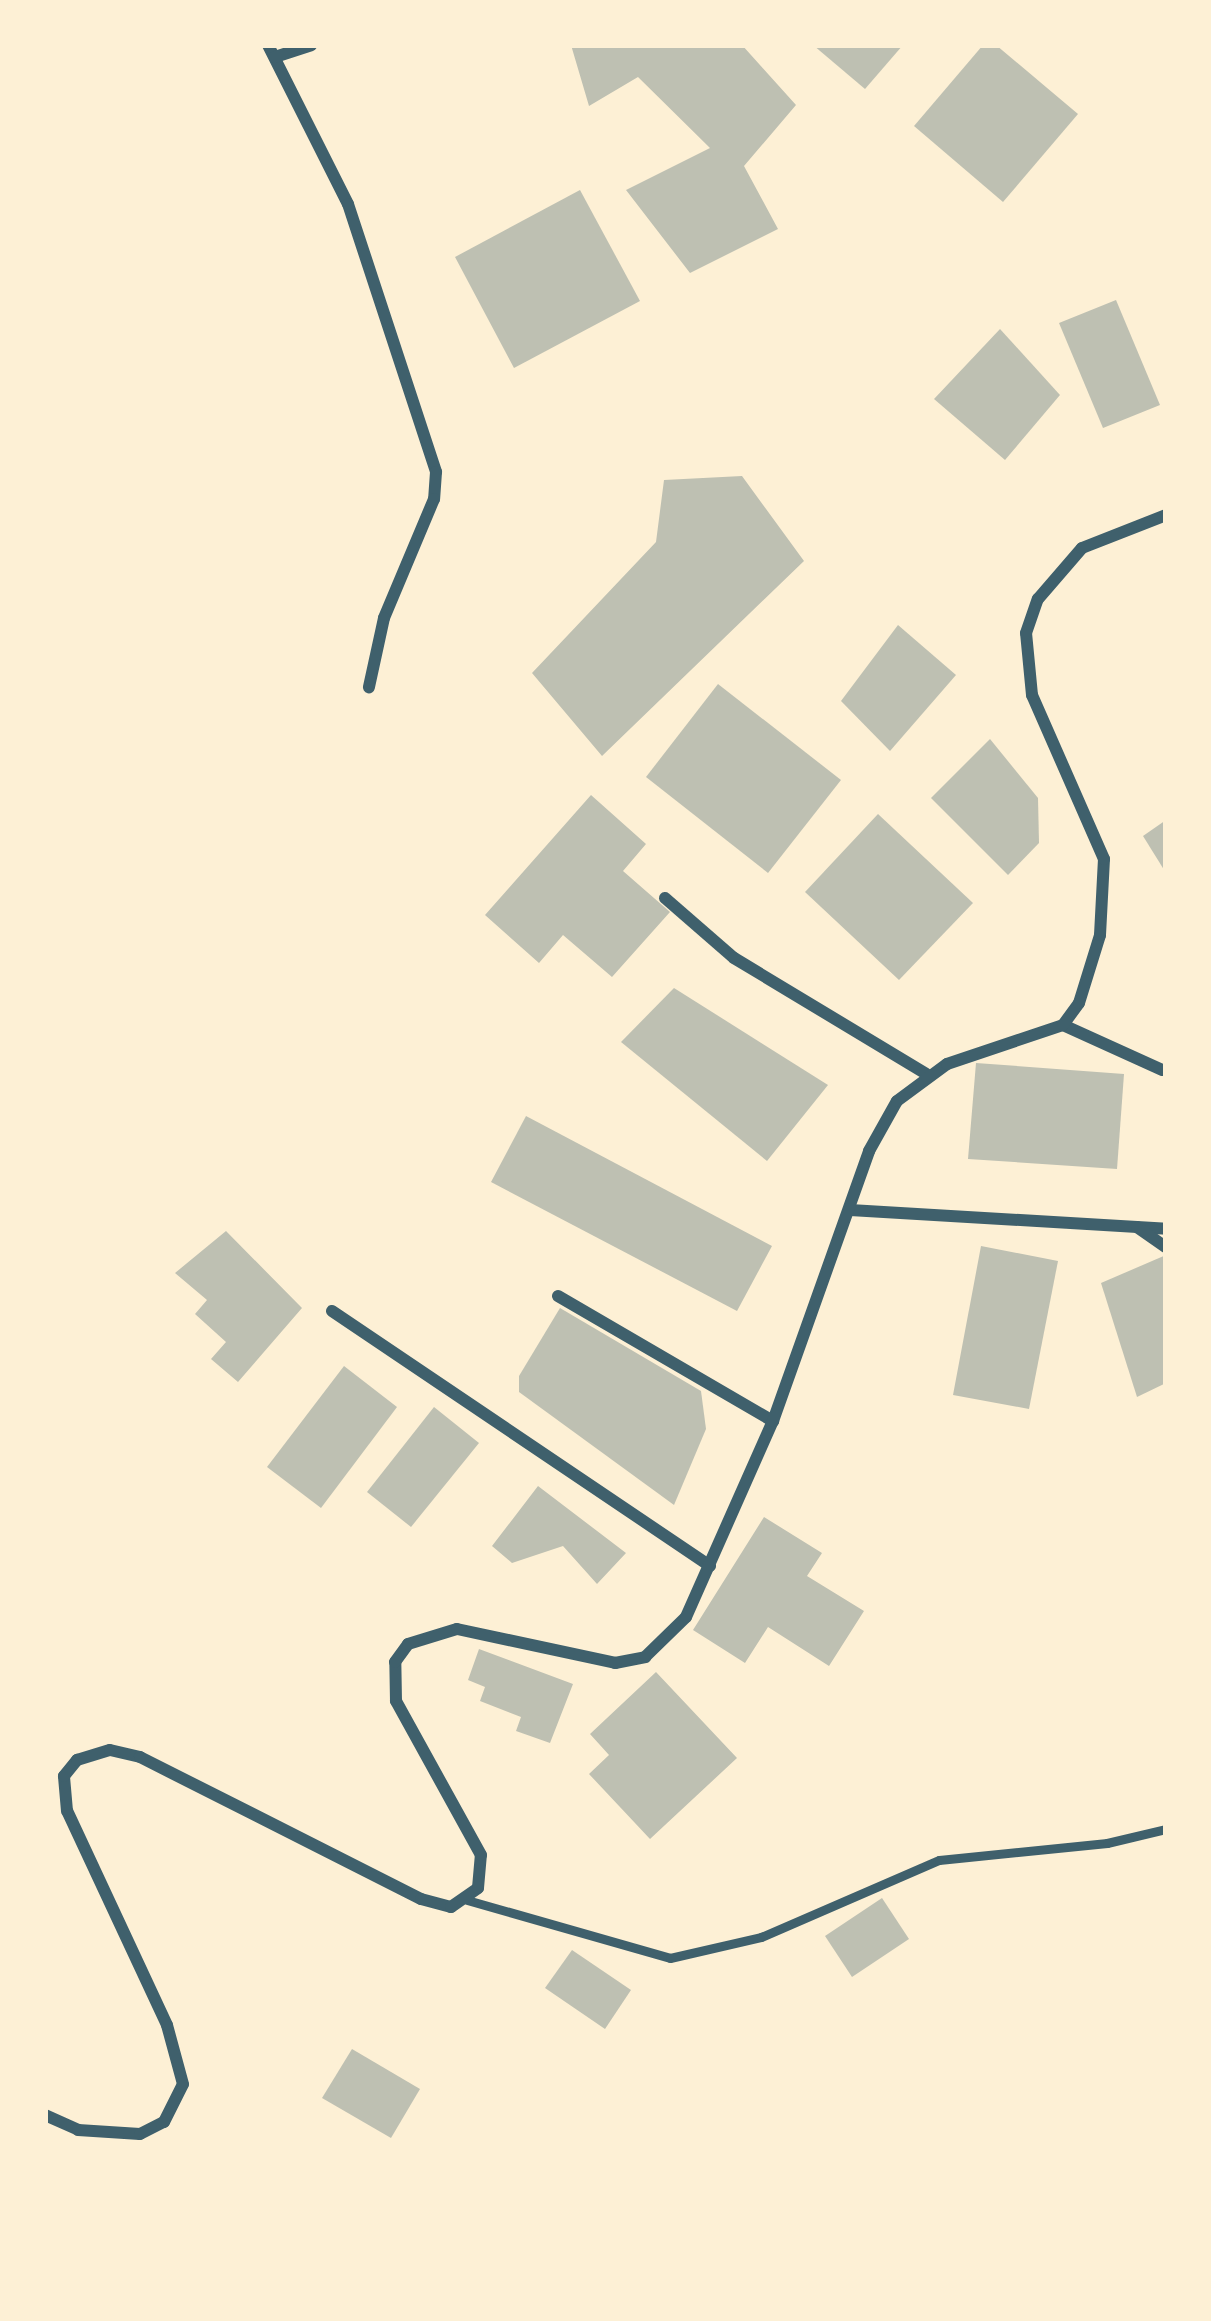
<!DOCTYPE html>
<style>
body{margin:0}
#map{position:relative;width:1211px;height:2321px;overflow:hidden;background:#fdf0d5;font-family:Montserrat,sans-serif}
div>[style]{position:absolute}
.building>*{inset:0;background:#bec0b2}
.service>*{height:9px;margin:-4.5px;padding:0 4.5px;transform-origin:4.5px;border-radius:4.5px;background:#3f606c}
.minor>*{height:12px;margin:-6px;padding:0 6px;transform-origin:6px;border-radius:6px;background:#3f606c}
span{translate:-50% -50%;white-space:nowrap;text-align:center;line-height:1.15;-webkit-text-stroke:12px #fdf0d5;paint-order:stroke}
.frame{position:absolute;inset:0;border:48px solid #fdf0d5;pointer-events:none}
</style>
<div id="map">
<div class="building">
<i style="clip-path:polygon(571px 45px,742px 45px,796px 105px,744px 166px,778px 229px,690px 273px,626px 190px,710px 148px,638px 77px,589px 106px)"></i>
<i style="clip-path:polygon(813px 45px,903px 45px,865px 89px)"></i>
<i style="clip-path:polygon(983px 45px,996px 45px,1078px 114px,1003px 202px,914px 126px)"></i>
<i style="clip-path:polygon(580px 190px,640px 301px,514px 368px,455px 257px)"></i>
<i style="clip-path:polygon(1116px 300px,1160px 405px,1103px 428px,1059px 323px)"></i>
<i style="clip-path:polygon(1000px 329px,1060px 395px,1005px 460px,934px 399px)"></i>
<i style="clip-path:polygon(742px 476px,804px 561px,602px 756px,532px 673px,656px 542px,664px 480px)"></i>
<i style="clip-path:polygon(898px 625px,956px 675px,890px 751px,841px 701px)"></i>
<i style="clip-path:polygon(718px 684px,841px 780px,768px 873px,646px 777px)"></i>
<i style="clip-path:polygon(990px 739px,1038px 798px,1039px 843px,1008px 875px,931px 798px)"></i>
<i style="clip-path:polygon(591px 795px,646px 844px,623px 871px,670px 912px,612px 977px,563px 935px,539px 963px,485px 915px)"></i>
<i style="clip-path:polygon(878px 814px,973px 903px,899px 980px,805px 892px)"></i>
<i style="clip-path:polygon(1166px 820px,1166px 873px,1143px 836px)"></i>
<i style="clip-path:polygon(674px 988px,828px 1085px,767px 1161px,621px 1042px)"></i>
<i style="clip-path:polygon(976px 1063px,1124px 1074px,1117px 1169px,968px 1159px)"></i>
<i style="clip-path:polygon(526px 1116px,772px 1246px,737px 1311px,491px 1182px)"></i>
<i style="clip-path:polygon(226px 1231px,302px 1308px,238px 1382px,211px 1359px,226px 1342px,195px 1314px,207px 1300px,175px 1273px)"></i>
<i style="clip-path:polygon(981px 1246px,1058px 1261px,1029px 1409px,953px 1395px)"></i>
<i style="clip-path:polygon(1166px 1255px,1166px 1383px,1137px 1397px,1101px 1283px)"></i>
<i style="clip-path:polygon(560px 1308px,701px 1391px,706px 1429px,674px 1505px,519px 1392px,519px 1376px)"></i>
<i style="clip-path:polygon(344px 1366px,397px 1407px,321px 1508px,267px 1467px)"></i>
<i style="clip-path:polygon(434px 1407px,479px 1443px,411px 1527px,367px 1492px)"></i>
<i style="clip-path:polygon(538px 1486px,626px 1553px,597px 1584px,563px 1546px,512px 1563px,492px 1546px)"></i>
<i style="clip-path:polygon(764px 1517px,822px 1553px,807px 1576px,864px 1611px,829px 1666px,768px 1627px,745px 1663px,693px 1630px)"></i>
<i style="clip-path:polygon(479px 1649px,573px 1684px,550px 1743px,516px 1731px,521px 1717px,480px 1701px,485px 1687px,468px 1680px)"></i>
<i style="clip-path:polygon(656px 1672px,737px 1758px,650px 1839px,589px 1774px,609px 1755px,590px 1734px)"></i>
<i style="clip-path:polygon(882px 1898px,909px 1939px,852px 1977px,825px 1936px)"></i>
<i style="clip-path:polygon(572px 1950px,631px 1990px,605px 2029px,545px 1988px)"></i>
<i style="clip-path:polygon(352px 2049px,420px 2089px,391px 2138px,322px 2098px)"></i>
</div>
<div class="service">
<i style="left:467px;top:1900px;width:211px;rotate:15.9deg"></i>
<i style="left:670px;top:1958px;width:93px;rotate:-13deg"></i>
<i style="left:761px;top:1937px;width:194px;rotate:-23.4deg"></i>
<i style="left:939px;top:1860px;width:169px;rotate:-5.8deg"></i>
<i style="left:1107px;top:1843px;width:61px;rotate:-13.3deg"></i>
</div>
<div class="minor">
<i style="left:268px;top:45px;width:178px;rotate:63.3deg"></i>
<i style="left:348px;top:204px;width:282px;rotate:71.8deg"></i>
<i style="left:436px;top:472px;width:27px;rotate:94deg"></i>
<i style="left:434px;top:499px;width:129px;rotate:112.8deg"></i>
<i style="left:384px;top:618px;width:71px;rotate:102.3deg"></i>
<i style="left:275px;top:57px;width:38px;rotate:-18deg"></i>
<i style="left:665px;top:898px;width:91px;rotate:41deg"></i>
<i style="left:734px;top:958px;width:224px;rotate:31.1deg"></i>
<i style="left:1063px;top:1025px;width:109px;rotate:24.4deg"></i>
<i style="left:850px;top:1210px;width:317px;rotate:3.4deg"></i>
<i style="left:1137px;top:1227px;width:35px;rotate:35deg"></i>
<i style="left:558px;top:1296px;width:249px;rotate:30.2deg"></i>
<i style="left:332px;top:1311px;width:456px;rotate:34deg"></i>
<i style="left:45px;top:2115px;width:36px;rotate:24deg"></i>
<i style="left:78px;top:2130px;width:62px;rotate:3.7deg"></i>
<i style="left:140px;top:2134px;width:27px;rotate:-27deg"></i>
<i style="left:164px;top:2122px;width:42px;rotate:-63.4deg"></i>
<i style="left:183px;top:2084px;width:61px;rotate:-105.2deg"></i>
<i style="left:167px;top:2025px;width:236px;rotate:-115deg"></i>
<i style="left:67px;top:1811px;width:35px;rotate:-95deg"></i>
<i style="left:64px;top:1776px;width:21px;rotate:-51deg"></i>
<i style="left:77px;top:1760px;width:34px;rotate:-17deg"></i>
<i style="left:110px;top:1750px;width:31px;rotate:13deg"></i>
<i style="left:140px;top:1757px;width:315px;rotate:26.8deg"></i>
<i style="left:421px;top:1899px;width:31px;rotate:15deg"></i>
<i style="left:451px;top:1907px;width:33px;rotate:-35deg"></i>
<i style="left:478px;top:1888px;width:33px;rotate:-85deg"></i>
<i style="left:481px;top:1855px;width:176px;rotate:-118.9deg"></i>
<i style="left:396px;top:1701px;width:39px;rotate:-91deg"></i>
<i style="left:395px;top:1662px;width:22px;rotate:-54deg"></i>
<i style="left:408px;top:1644px;width:51px;rotate:-17deg"></i>
<i style="left:457px;top:1629px;width:162px;rotate:12.1deg"></i>
<i style="left:615px;top:1663px;width:31px;rotate:-11deg"></i>
<i style="left:645px;top:1657px;width:57px;rotate:-44.3deg"></i>
<i style="left:686px;top:1617px;width:214px;rotate:-66.1deg"></i>
<i style="left:773px;top:1421px;width:287px;rotate:-70.4deg"></i>
<i style="left:869px;top:1151px;width:57px;rotate:-60.8deg"></i>
<i style="left:897px;top:1101px;width:62px;rotate:-36.5deg"></i>
<i style="left:947px;top:1064px;width:122px;rotate:-18.6deg"></i>
<i style="left:1063px;top:1025px;width:27px;rotate:-54deg"></i>
<i style="left:1079px;top:1003px;width:71px;rotate:-72.8deg"></i>
<i style="left:1100px;top:935px;width:76px;rotate:-87deg"></i>
<i style="left:1104px;top:859px;width:179px;rotate:-113.7deg"></i>
<i style="left:1032px;top:695px;width:62px;rotate:-95.5deg"></i>
<i style="left:1026px;top:633px;width:36px;rotate:-71deg"></i>
<i style="left:1038px;top:599px;width:67px;rotate:-49.2deg"></i>
<i style="left:1082px;top:548px;width:90px;rotate:-21.4deg"></i>
</div>
<div class="frame"></div>
</div>
